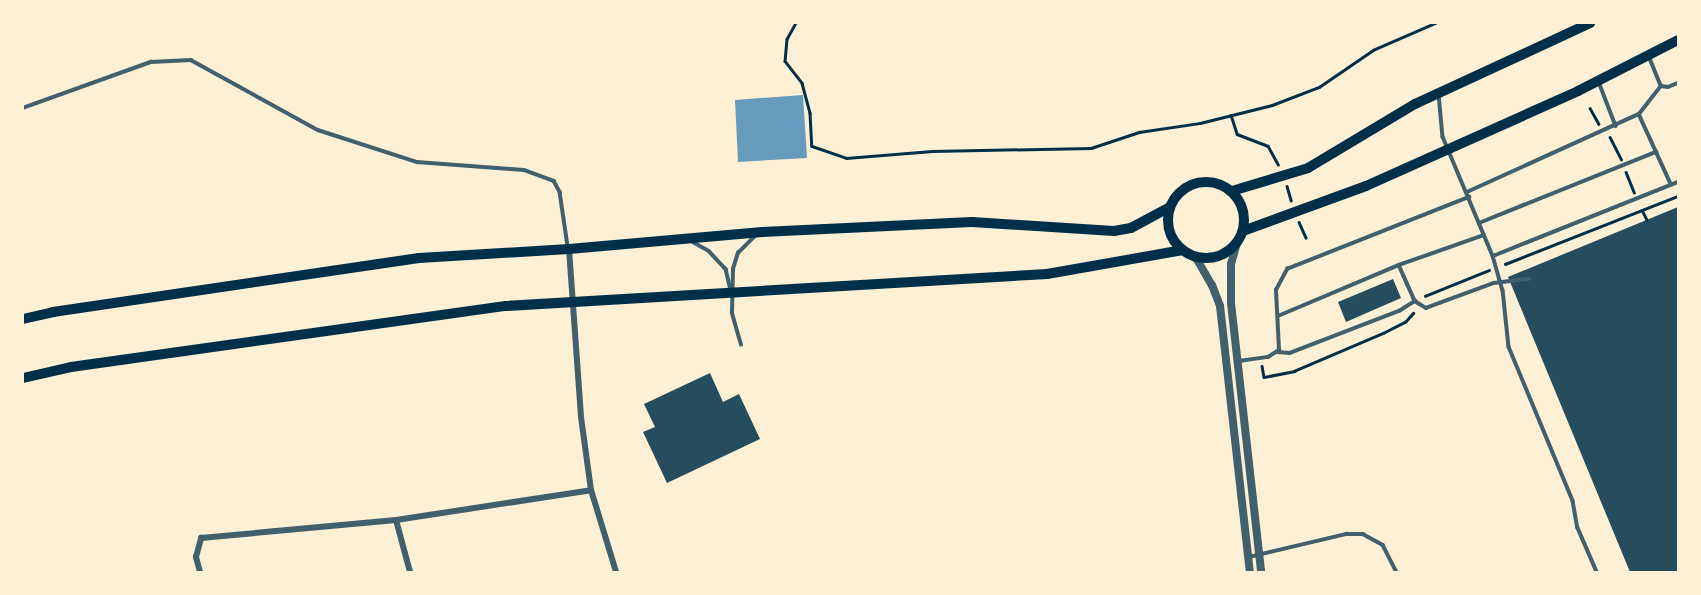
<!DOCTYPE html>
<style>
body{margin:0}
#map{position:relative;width:1701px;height:595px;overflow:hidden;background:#fdf0d5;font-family:Lora,serif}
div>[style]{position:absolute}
.water>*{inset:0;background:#669bbc}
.building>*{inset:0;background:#264d5e}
.path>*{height:2.5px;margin:-1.25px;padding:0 1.25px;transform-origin:1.25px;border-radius:1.25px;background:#003049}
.service>*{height:3.5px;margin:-1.75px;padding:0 1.75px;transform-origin:1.75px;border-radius:1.75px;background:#3f606c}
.minor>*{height:6px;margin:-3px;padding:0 3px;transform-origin:3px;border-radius:3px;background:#3f606c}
.tertiary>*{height:8px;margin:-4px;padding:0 4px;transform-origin:4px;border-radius:4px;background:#3f606c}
.primary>*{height:10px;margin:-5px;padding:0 5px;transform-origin:5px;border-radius:5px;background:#003049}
.primary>.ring{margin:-5px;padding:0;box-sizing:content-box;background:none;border:10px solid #003049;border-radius:50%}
span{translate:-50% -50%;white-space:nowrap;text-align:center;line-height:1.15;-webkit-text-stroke:7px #fdf0d5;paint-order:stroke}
.frame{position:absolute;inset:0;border:24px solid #fdf0d5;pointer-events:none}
</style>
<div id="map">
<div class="water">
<i style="clip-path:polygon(803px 95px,807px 158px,738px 162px,735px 100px)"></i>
</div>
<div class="building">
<i style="clip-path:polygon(1678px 207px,1678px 572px,1630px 572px,1508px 277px)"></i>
<i style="clip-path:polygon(1393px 279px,1401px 298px,1346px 322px,1338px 302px)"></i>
<i style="clip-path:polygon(710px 373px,723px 402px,739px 394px,760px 439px,667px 483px,643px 432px,655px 427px,644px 404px)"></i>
</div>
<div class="path">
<i style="left:796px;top:23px;width:18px;rotate:119deg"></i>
<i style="left:787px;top:39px;width:22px;rotate:95deg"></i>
<i style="left:785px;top:61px;width:28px;rotate:52deg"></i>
<i style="left:802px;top:83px;width:31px;rotate:75deg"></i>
<i style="left:810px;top:113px;width:33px;rotate:87deg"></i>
<i style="left:812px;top:146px;width:36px;rotate:19deg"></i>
<i style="left:846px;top:158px;width:86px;rotate:-4.7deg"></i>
<i style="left:932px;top:151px;width:159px;rotate:-1.1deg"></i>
<i style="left:1091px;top:148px;width:51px;rotate:-18.4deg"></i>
<i style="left:1139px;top:132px;width:62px;rotate:-8.4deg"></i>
<i style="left:1200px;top:123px;width:74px;rotate:-14deg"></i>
<i style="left:1272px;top:105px;width:50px;rotate:-21deg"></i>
<i style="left:1319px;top:87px;width:65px;rotate:-34.4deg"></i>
<i style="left:1373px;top:50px;width:68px;rotate:-23.5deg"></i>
<i style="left:1590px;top:108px;width:18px;rotate:61deg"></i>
<i style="left:1231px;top:115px;width:20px;rotate:72deg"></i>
<i style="left:1237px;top:134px;width:33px;rotate:21deg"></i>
<i style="left:1268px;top:146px;width:21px;rotate:61deg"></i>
<i style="left:1610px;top:137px;width:25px;rotate:63deg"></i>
<i style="left:1626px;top:172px;width:22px;rotate:68deg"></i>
<i style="left:1287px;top:186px;width:15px;rotate:74deg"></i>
<i style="left:1642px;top:210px;width:11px;rotate:63deg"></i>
<i style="left:1299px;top:222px;width:17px;rotate:66deg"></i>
<i style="left:1505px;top:264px;width:186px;rotate:-21.5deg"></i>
<i style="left:1425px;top:296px;width:69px;rotate:-22.1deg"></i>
<i style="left:1262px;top:366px;width:11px;rotate:80deg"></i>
<i style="left:1264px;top:377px;width:31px;rotate:-11deg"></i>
<i style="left:1294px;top:371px;width:97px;rotate:-23.1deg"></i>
<i style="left:1383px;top:333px;width:25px;rotate:-27deg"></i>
<i style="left:1405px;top:322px;width:12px;rotate:-48deg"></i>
</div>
<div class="service">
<i style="left:1649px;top:56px;width:32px;rotate:68deg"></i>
<i style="left:1661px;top:86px;width:7px;rotate:8deg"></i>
<i style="left:1668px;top:87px;width:11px;rotate:-22deg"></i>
<i style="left:1599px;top:82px;width:47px;rotate:68.9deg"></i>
<i style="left:1439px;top:94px;width:43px;rotate:84.7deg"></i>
<i style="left:1443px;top:137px;width:129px;rotate:67.2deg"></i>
<i style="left:1493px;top:256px;width:199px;rotate:-21.8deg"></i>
<i style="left:23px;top:108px;width:136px;rotate:-19.8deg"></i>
<i style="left:151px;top:62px;width:40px;rotate:-2.9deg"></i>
<i style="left:191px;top:60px;width:145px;rotate:28.9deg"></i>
<i style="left:318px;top:130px;width:104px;rotate:17.9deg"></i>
<i style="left:417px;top:162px;width:107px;rotate:4.3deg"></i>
<i style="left:524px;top:170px;width:32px;rotate:20deg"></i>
<i style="left:554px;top:181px;width:13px;rotate:61deg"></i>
<i style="left:560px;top:192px;width:55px;rotate:81.6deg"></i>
<i style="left:1639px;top:114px;width:77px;rotate:65.4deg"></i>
<i style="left:1467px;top:192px;width:189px;rotate:-24.4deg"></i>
<i style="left:1639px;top:114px;width:36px;rotate:-52deg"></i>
<i style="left:1479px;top:223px;width:191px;rotate:-21.9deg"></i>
<i style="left:693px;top:242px;width:18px;rotate:29deg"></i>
<i style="left:709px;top:251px;width:25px;rotate:47deg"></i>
<i style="left:726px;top:269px;width:18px;rotate:77deg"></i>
<i style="left:1493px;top:256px;width:35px;rotate:74deg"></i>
<i style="left:1503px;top:290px;width:57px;rotate:84deg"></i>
<i style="left:1509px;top:347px;width:167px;rotate:67.4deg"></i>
<i style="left:1573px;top:501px;width:27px;rotate:80deg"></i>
<i style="left:1578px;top:528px;width:48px;rotate:66.6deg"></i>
<i style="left:1399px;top:265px;width:39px;rotate:66deg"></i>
<i style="left:1415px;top:301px;width:13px;rotate:32deg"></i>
<i style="left:1426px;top:308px;width:72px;rotate:-20.2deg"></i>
<i style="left:1494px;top:283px;width:35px;rotate:-7deg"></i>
<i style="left:1278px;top:316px;width:131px;rotate:-22.9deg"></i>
<i style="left:1399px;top:265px;width:90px;rotate:-19.4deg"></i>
<i style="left:741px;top:345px;width:33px;rotate:-106deg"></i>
<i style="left:732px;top:313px;width:44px;rotate:-88.7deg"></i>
<i style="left:733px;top:269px;width:17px;rotate:-73deg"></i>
<i style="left:738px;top:253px;width:23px;rotate:-45deg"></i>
<i style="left:1277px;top:352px;width:13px;rotate:4deg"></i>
<i style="left:1290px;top:353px;width:117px;rotate:-21.1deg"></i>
<i style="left:1399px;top:311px;width:19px;rotate:-32deg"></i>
<i style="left:1239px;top:361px;width:29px;rotate:-8deg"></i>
<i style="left:1268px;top:357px;width:13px;rotate:-32deg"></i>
<i style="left:1279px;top:350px;width:60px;rotate:-92.9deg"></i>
<i style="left:1276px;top:290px;width:24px;rotate:-62deg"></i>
<i style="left:1287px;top:269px;width:196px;rotate:-21.6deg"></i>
<i style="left:1249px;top:557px;width:100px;rotate:-13.3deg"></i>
<i style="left:1346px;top:534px;width:17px"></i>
<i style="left:1363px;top:534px;width:23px;rotate:29deg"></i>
<i style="left:1383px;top:545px;width:30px;rotate:63deg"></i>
</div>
<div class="minor">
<i style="left:569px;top:249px;width:168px;rotate:85.9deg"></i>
<i style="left:581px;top:417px;width:74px;rotate:82.2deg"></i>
<i style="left:591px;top:490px;width:86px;rotate:73deg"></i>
<i style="left:396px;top:520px;width:54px;rotate:74.9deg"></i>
<i style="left:200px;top:572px;width:16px;rotate:-105deg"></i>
<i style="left:196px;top:557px;width:20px;rotate:-75deg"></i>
<i style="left:201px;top:538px;width:196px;rotate:-5.3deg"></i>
<i style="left:396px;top:520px;width:197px;rotate:-8.7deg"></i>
</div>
<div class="tertiary">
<i style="left:1237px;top:243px;width:22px;rotate:106deg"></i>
<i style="left:1231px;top:264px;width:39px;rotate:90deg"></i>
<i style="left:1231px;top:303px;width:271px;rotate:83.6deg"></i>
<i style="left:1195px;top:256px;width:34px;rotate:60deg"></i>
<i style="left:1212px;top:285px;width:22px;rotate:69deg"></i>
<i style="left:1220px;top:306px;width:268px;rotate:83.6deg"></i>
</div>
<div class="primary">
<i class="ring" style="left:1168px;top:182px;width:66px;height:66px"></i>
<i style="left:1232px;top:191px;width:79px;rotate:-16.8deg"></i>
<i style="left:1308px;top:168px;width:125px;rotate:-30.9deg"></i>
<i style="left:1415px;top:104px;width:193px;rotate:-24.8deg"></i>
<i style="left:1243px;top:231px;width:131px;rotate:-20.1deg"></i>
<i style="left:1366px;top:186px;width:232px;rotate:-24.1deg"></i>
<i style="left:1578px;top:91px;width:112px;rotate:-27deg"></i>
<i style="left:23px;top:319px;width:31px;rotate:-13deg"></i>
<i style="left:53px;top:312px;width:370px;rotate:-8.4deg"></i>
<i style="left:419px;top:258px;width:150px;rotate:-3.4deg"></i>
<i style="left:569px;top:249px;width:194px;rotate:-5deg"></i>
<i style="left:762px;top:232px;width:210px;rotate:-2.7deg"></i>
<i style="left:972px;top:222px;width:142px;rotate:3.6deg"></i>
<i style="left:1114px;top:231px;width:17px;rotate:-10deg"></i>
<i style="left:1131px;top:228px;width:44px;rotate:-28.3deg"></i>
<i style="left:23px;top:378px;width:49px;rotate:-12.9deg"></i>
<i style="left:71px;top:367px;width:439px;rotate:-8deg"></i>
<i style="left:506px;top:306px;width:542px;rotate:-3.39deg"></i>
<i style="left:1047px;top:274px;width:138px;rotate:-10deg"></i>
</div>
<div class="frame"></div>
</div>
